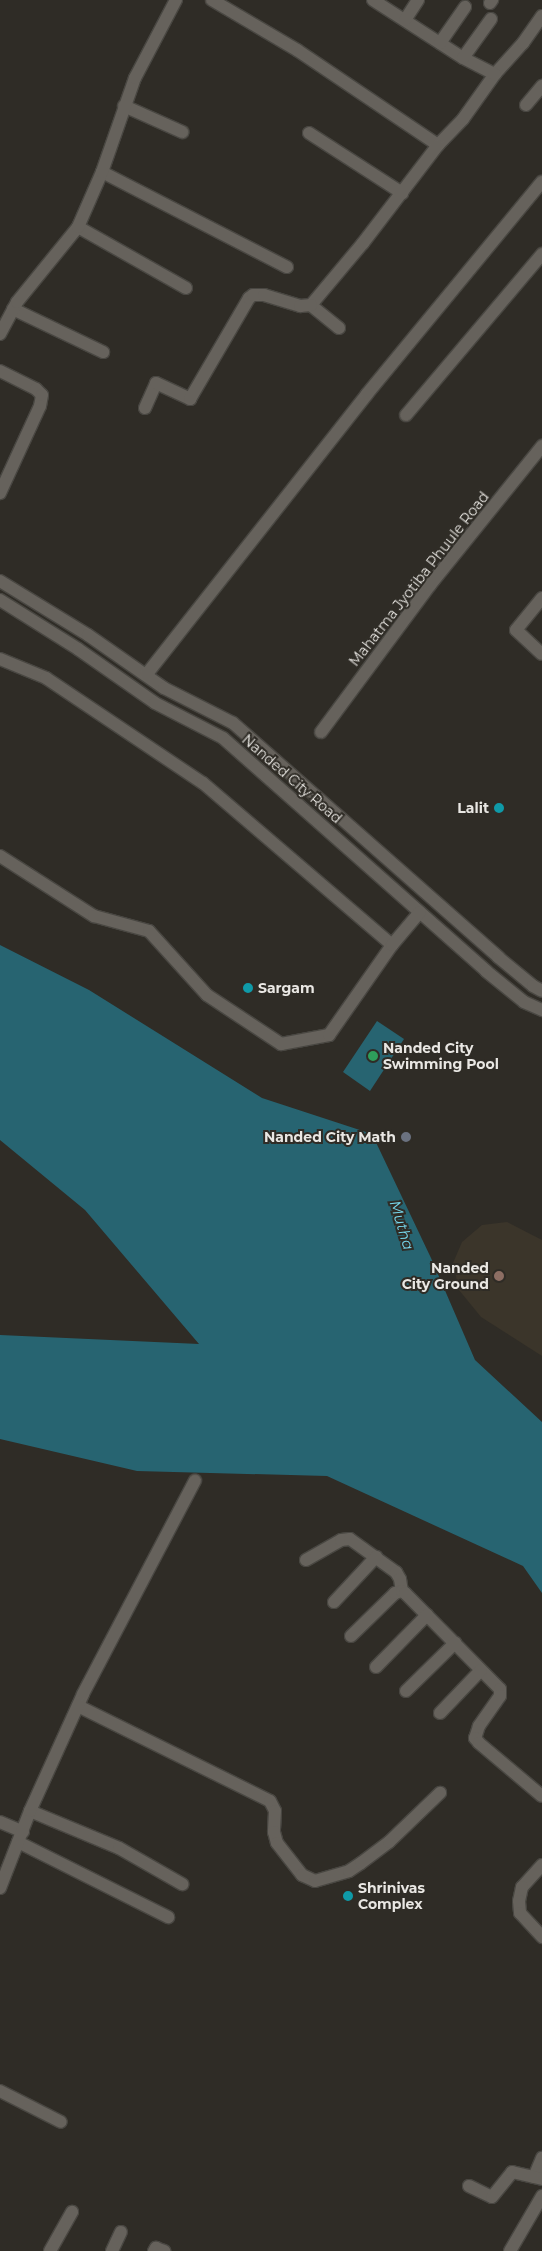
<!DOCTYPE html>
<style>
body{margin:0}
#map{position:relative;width:542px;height:2251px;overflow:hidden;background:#2f2c26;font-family:Montserrat,sans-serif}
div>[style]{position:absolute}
.built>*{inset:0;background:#3b352a}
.water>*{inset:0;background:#276471}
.roads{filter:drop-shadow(1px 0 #494742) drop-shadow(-1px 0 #494742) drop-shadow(0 1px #494742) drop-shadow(0 -1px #494742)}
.minor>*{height:12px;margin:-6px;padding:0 6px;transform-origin:6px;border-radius:6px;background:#66625c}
.dots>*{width:14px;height:14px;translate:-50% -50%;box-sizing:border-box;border:2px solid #2f2c26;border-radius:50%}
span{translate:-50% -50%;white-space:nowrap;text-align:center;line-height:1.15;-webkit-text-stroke:4px #2f2c26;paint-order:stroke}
.street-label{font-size:14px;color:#e9e7e3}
.poi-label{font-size:14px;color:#e9e7e3;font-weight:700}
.right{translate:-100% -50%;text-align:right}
.left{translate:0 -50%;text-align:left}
.water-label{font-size:15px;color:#77d7ec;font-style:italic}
</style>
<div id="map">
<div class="built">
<i style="clip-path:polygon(507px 1222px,542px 1240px,542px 1356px,481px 1317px,459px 1290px,453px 1263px,462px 1242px,482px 1225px)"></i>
</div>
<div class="water">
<i style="clip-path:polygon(0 945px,89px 990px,262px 1098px,372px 1134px,431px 1258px,475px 1360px,542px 1422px,542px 1593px,523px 1566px,327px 1476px,137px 1471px,0 1439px,0 1335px,199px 1344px,85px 1210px,0 1140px)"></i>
<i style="clip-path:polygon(377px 1021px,404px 1039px,370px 1091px,343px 1072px)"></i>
</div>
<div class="roads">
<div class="minor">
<i style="left:212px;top:0;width:99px;rotate:30.5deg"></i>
<i style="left:297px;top:50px;width:170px;rotate:34deg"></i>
<i style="left:438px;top:145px;width:36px;rotate:-46deg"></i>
<i style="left:463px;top:119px;width:55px;rotate:-54.6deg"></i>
<i style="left:495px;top:74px;width:42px;rotate:-47.9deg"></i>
<i style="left:523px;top:43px;width:33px;rotate:-55deg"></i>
<i style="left:373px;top:0;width:107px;rotate:32.8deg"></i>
<i style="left:463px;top:58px;width:36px;rotate:27deg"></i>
<i style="left:490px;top:3px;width:4px;rotate:-56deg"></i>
<i style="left:405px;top:20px;width:24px;rotate:-57deg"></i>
<i style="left:440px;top:43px;width:44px;rotate:-55.2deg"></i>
<i style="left:463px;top:58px;width:48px;rotate:-54.3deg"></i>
<i style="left:526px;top:105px;width:25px;rotate:-50deg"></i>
<i style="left:124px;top:106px;width:64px;rotate:24.1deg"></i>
<i style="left:309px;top:133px;width:111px;rotate:32.8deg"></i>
<i style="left:102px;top:172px;width:208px;rotate:27.2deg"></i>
<i style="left:78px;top:227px;width:124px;rotate:29.5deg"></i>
<i style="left:13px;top:309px;width:100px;rotate:25.5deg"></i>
<i style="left:339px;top:328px;width:36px;rotate:-141deg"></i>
<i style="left:311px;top:305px;width:81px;rotate:-50deg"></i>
<i style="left:363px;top:243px;width:123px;rotate:-52.6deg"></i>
<i style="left:0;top:334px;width:36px;rotate:-62deg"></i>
<i style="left:17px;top:302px;width:97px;rotate:-50.9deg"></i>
<i style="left:78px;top:227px;width:60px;rotate:-66.4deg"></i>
<i style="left:102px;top:172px;width:100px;rotate:-70.7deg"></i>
<i style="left:135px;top:78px;width:88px;rotate:-62.3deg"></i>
<i style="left:0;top:371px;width:40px;rotate:26.6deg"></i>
<i style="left:36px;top:389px;width:8px;rotate:45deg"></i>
<i style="left:42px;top:395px;width:11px;rotate:100deg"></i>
<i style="left:40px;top:406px;width:96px;rotate:114.7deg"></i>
<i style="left:145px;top:408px;width:27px;rotate:-66deg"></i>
<i style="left:156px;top:383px;width:38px;rotate:25deg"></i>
<i style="left:190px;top:399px;width:117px;rotate:-59.7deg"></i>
<i style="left:249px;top:298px;width:5px;rotate:-37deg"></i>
<i style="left:253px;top:295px;width:11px"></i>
<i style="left:264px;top:295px;width:38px;rotate:17deg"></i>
<i style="left:300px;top:306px;width:11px;rotate:-5deg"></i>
<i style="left:406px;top:415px;width:211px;rotate:-49.8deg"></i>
<i style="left:0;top:581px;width:103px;rotate:31.5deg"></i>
<i style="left:88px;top:635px;width:93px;rotate:34.9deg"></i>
<i style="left:164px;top:688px;width:77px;rotate:26.9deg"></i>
<i style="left:233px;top:723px;width:354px;rotate:41.4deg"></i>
<i style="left:498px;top:957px;width:45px;rotate:39.6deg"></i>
<i style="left:533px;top:986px;width:10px;rotate:29deg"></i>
<i style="left:542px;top:598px;width:41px;rotate:129.1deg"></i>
<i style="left:516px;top:630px;width:35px;rotate:43deg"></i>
<i style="left:0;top:600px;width:92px;rotate:32.1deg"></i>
<i style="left:78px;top:649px;width:94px;rotate:35deg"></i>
<i style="left:155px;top:703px;width:76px;rotate:27.2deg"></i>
<i style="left:223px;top:738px;width:351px;rotate:41.5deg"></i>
<i style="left:486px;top:971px;width:49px;rotate:39.2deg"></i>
<i style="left:524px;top:1002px;width:20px;rotate:24deg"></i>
<i style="left:0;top:659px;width:50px;rotate:22.4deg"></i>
<i style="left:46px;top:678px;width:189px;rotate:33.8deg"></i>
<i style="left:203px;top:783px;width:249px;rotate:40.6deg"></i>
<i style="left:146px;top:675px;width:357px;rotate:-51.8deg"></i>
<i style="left:367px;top:394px;width:275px;rotate:-50.5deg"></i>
<i style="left:321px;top:732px;width:183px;rotate:-53.4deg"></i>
<i style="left:430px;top:585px;width:179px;rotate:-51.1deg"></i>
<i style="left:0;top:856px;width:112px;rotate:32.6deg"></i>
<i style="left:94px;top:916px;width:57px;rotate:15.3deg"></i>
<i style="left:149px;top:931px;width:86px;rotate:47.8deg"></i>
<i style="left:207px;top:995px;width:89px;rotate:33.5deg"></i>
<i style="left:281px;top:1044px;width:49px;rotate:-10.6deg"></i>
<i style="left:329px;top:1035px;width:110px;rotate:-55deg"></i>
<i style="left:392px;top:945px;width:43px;rotate:-49.7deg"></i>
<i style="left:306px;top:1560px;width:40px;rotate:-29.7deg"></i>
<i style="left:341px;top:1540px;width:9px;rotate:-6deg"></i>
<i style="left:350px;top:1539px;width:57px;rotate:35.7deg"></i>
<i style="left:396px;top:1572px;width:8px;rotate:60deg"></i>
<i style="left:400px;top:1579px;width:12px;rotate:81deg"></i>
<i style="left:334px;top:1602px;width:62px;rotate:-47deg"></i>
<i style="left:351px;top:1636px;width:62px;rotate:-44.3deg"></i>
<i style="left:395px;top:1593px;width:7px;rotate:-16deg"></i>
<i style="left:402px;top:1591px;width:4px;rotate:34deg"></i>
<i style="left:405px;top:1593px;width:135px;rotate:45.3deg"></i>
<i style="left:500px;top:1689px;width:7px;rotate:90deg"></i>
<i style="left:500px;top:1696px;width:37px;rotate:125deg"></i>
<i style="left:479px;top:1726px;width:13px;rotate:108deg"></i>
<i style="left:475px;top:1738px;width:6px;rotate:51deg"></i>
<i style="left:479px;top:1743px;width:82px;rotate:40.1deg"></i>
<i style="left:376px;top:1667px;width:73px;rotate:-45.6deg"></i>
<i style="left:406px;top:1691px;width:69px;rotate:-44.4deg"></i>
<i style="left:78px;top:1706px;width:214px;rotate:26.3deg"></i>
<i style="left:270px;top:1801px;width:11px;rotate:63deg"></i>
<i style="left:275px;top:1811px;width:21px;rotate:93deg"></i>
<i style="left:274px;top:1832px;width:11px;rotate:75deg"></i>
<i style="left:277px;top:1843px;width:41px;rotate:52deg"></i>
<i style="left:302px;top:1875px;width:14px;rotate:25deg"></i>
<i style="left:315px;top:1881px;width:35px;rotate:-16deg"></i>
<i style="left:349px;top:1871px;width:14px;rotate:-34deg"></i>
<i style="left:361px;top:1863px;width:35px;rotate:-37deg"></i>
<i style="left:389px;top:1842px;width:71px;rotate:-43.9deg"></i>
<i style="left:440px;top:1713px;width:59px;rotate:-46.4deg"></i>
<i style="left:30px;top:1811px;width:96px;rotate:22.6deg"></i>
<i style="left:119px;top:1848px;width:73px;rotate:29.7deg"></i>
<i style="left:0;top:1822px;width:25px;rotate:23deg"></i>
<i style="left:18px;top:1842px;width:168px;rotate:26.6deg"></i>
<i style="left:542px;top:1865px;width:30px;rotate:132deg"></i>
<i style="left:522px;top:1887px;width:14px;rotate:102deg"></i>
<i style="left:519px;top:1901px;width:12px;rotate:85deg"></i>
<i style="left:520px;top:1913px;width:33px;rotate:47deg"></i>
<i style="left:0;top:1888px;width:83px;rotate:-68.7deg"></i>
<i style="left:30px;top:1811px;width:128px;rotate:-65.6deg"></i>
<i style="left:83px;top:1694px;width:241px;rotate:-62.3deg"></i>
<i style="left:0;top:2091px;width:68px;rotate:26.9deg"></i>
<i style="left:534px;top:2177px;width:21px;rotate:-67deg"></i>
<i style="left:469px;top:2186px;width:25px;rotate:26deg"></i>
<i style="left:492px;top:2197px;width:32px;rotate:-51deg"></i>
<i style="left:512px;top:2172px;width:31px;rotate:13deg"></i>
<i style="left:50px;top:2251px;width:45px;rotate:-60.6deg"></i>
<i style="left:112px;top:2251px;width:21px;rotate:-65deg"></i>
<i style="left:154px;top:2251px;width:4px;rotate:-56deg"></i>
<i style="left:156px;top:2248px;width:9px;rotate:21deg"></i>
<i style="left:510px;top:2251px;width:64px;rotate:-59.8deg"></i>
</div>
</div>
<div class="dots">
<i style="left:499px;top:808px;background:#0f9aa8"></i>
<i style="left:248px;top:988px;background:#0f9aa8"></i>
<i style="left:373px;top:1056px;background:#2e9e5b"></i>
<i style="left:406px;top:1137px;background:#6b7280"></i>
<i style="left:499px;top:1276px;background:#8d6e63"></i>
<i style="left:348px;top:1896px;background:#0f9aa8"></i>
</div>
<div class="street-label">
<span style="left:419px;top:579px;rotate:-52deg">Mahatma Jyotiba Phuule Road</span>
<span style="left:292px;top:779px;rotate:41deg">Nanded City Road</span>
</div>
<div class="poi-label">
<span class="right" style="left:489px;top:808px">Lalit</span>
<span class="left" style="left:258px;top:988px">Sargam</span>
<span class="left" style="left:383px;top:1056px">Nanded City<br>Swimming Pool</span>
<span class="right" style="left:396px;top:1137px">Nanded City Math</span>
<span class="right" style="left:489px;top:1276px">Nanded<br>City Ground</span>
<span class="left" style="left:358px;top:1896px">Shrinivas<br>Complex</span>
</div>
<div class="water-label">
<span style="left:402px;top:1225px;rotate:73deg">Mutha</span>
</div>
</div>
